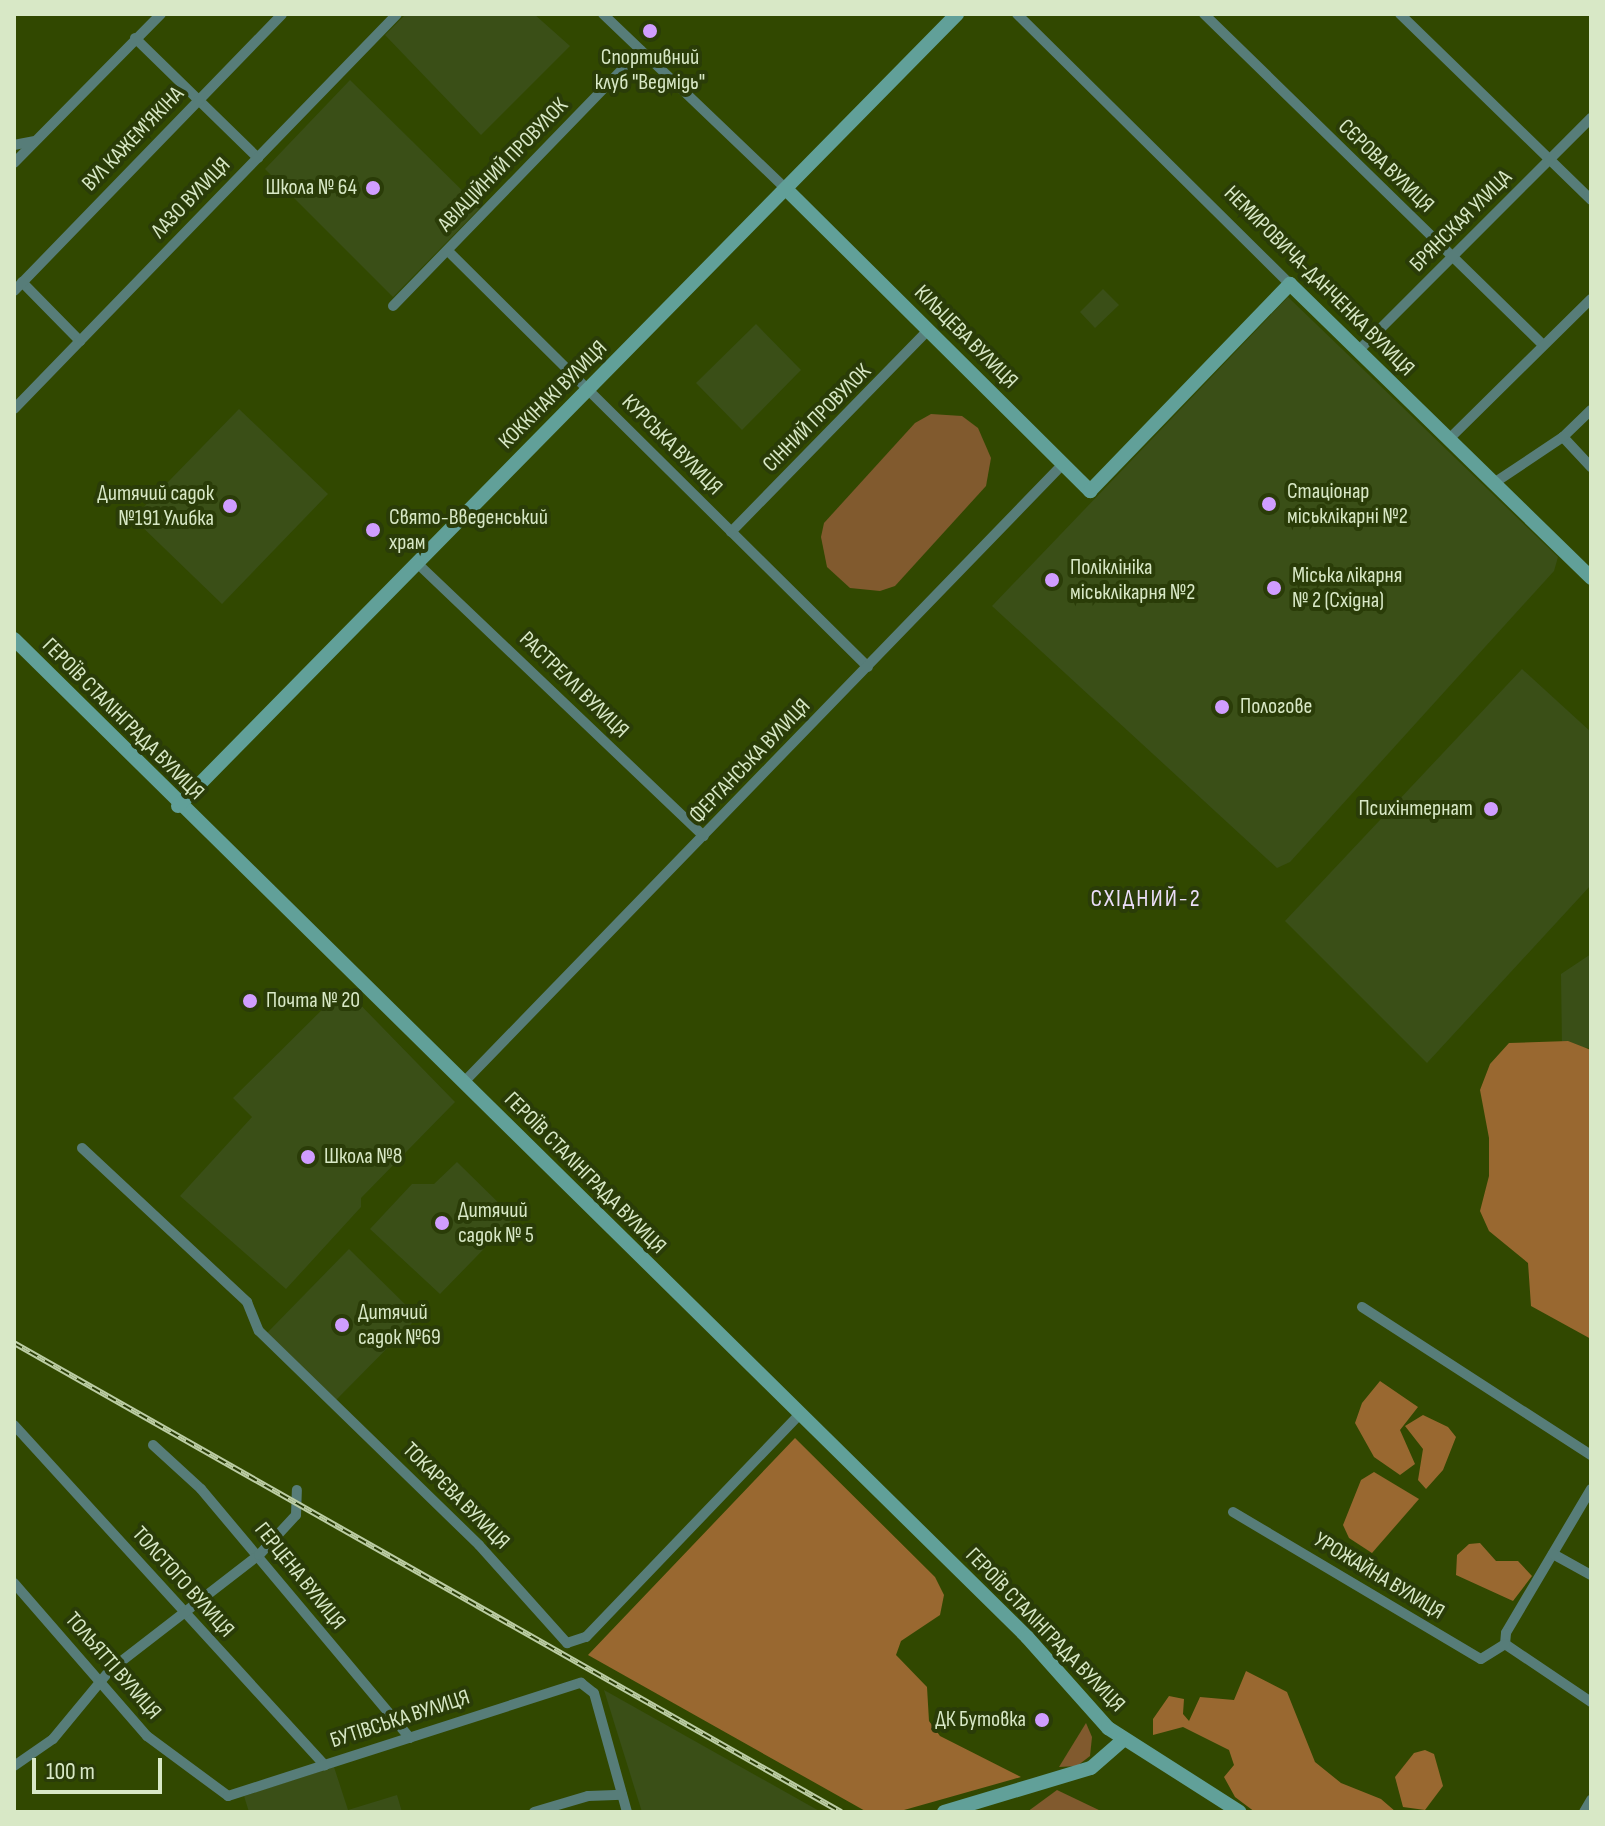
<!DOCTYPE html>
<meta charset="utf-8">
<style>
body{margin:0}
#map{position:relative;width:1605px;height:1826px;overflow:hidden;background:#314800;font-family:"Sofia Sans Condensed",sans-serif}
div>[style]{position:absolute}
.built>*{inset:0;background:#3a4f17}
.green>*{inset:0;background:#815a2e}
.forest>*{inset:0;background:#996830}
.street>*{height:10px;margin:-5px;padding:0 5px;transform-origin:5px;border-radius:5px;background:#577d79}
.secondary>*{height:14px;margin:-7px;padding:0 7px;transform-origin:7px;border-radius:7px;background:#61a099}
.rail>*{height:6px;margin-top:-3px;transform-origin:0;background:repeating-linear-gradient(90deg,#2a3c08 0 9px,#bccda4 0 18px);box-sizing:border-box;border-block:2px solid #bccda4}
.dots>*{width:22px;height:22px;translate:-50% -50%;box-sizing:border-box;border:4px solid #2a3c08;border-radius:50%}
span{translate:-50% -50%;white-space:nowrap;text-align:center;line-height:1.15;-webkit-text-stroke:8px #2a3c08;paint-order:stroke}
.poi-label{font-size:22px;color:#d8e8c6}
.right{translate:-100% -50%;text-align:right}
.left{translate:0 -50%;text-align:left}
.street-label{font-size:22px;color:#d8e8c6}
.neighbourhood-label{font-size:24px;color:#eaddf9;letter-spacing:2px}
.frame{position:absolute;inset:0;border:16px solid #d8e8c6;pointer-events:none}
.scale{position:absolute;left:32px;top:1758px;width:130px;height:36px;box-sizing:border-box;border:4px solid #d8e8c6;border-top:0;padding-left:10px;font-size:24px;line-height:28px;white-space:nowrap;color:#d8e8c6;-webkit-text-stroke:6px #2a3c08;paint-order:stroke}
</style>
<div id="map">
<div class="built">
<i style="clip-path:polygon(406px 14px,534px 14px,570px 46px,481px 135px,385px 35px)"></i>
<i style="clip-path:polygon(350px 80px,480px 208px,393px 297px,265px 169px)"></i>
<i style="clip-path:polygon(1103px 289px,1119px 305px,1095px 328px,1080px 312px)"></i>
<i style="clip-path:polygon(1288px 297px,1558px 557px,1554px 571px,1290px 862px,1277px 868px,992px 606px)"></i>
<i style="clip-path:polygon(756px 324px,801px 370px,742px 430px,696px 383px)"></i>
<i style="clip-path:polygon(239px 409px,328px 494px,222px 604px,133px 518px)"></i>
<i style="clip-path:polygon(1522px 669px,1591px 732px,1591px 885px,1427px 1063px,1285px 921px)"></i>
<i style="clip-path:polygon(1591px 954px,1591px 1048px,1562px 1047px,1561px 974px)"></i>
<i style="clip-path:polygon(344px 988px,455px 1102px,361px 1198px,361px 1207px,286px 1289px,180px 1196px,252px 1117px,233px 1098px)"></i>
<i style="clip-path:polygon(457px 1162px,514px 1218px,440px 1294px,370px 1229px,412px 1184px,434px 1184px)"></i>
<i style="clip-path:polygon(349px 1249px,418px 1317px,336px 1400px,267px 1333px)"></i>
<i style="clip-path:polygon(604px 1690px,821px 1812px,642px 1812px)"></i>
<i style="clip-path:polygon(334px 1767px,348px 1810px,397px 1795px,402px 1812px,249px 1812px,244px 1796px)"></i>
</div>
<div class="green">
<i style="clip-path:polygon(931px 414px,962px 416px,978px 428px,991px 458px,986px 486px,895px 586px,880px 591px,850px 588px,827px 567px,821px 537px,824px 523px,915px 423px)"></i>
<i style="clip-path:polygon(1086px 1723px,1092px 1737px,1090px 1756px,1077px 1766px,1059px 1767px)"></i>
<i style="clip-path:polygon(1057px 1790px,1103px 1812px,1027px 1812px)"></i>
</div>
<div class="forest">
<i style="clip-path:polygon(1568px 1041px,1591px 1050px,1591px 1339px,1531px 1306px,1528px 1263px,1489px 1231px,1480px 1211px,1489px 1176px,1489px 1138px,1480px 1090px,1490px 1064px,1509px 1043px)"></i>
<i style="clip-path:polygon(1380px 1381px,1418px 1407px,1400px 1430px,1415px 1464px,1400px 1475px,1374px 1457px,1355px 1423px,1362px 1403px)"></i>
<i style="clip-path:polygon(1423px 1415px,1448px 1427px,1456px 1437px,1443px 1470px,1426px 1489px,1418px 1480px,1423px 1449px,1405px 1426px)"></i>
<i style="clip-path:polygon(795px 1438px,935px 1577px,944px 1595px,940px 1615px,901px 1641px,896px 1655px,927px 1687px,929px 1721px,940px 1736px,1021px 1777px,897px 1812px,867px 1812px,588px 1655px)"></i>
<i style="clip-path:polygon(1374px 1472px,1419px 1499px,1372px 1553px,1349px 1538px,1343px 1525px,1361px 1480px)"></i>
<i style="clip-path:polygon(1480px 1543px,1496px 1561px,1518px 1561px,1532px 1576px,1513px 1601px,1456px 1575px,1457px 1555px,1469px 1544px)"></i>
<i style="clip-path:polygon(1246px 1671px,1287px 1692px,1315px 1762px,1341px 1783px,1381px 1799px,1396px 1812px,1255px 1812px,1235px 1797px,1224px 1777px,1234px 1765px,1229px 1750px,1183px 1727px,1153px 1735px,1153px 1719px,1169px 1696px,1184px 1699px,1183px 1714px,1189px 1721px,1200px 1697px,1234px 1700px)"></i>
<i style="clip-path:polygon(1425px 1750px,1434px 1754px,1443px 1786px,1425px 1810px,1403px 1807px,1395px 1777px,1414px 1753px)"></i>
</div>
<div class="street">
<i style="left:603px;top:14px;width:253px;rotate:43.7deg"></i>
<i style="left:1017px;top:14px;width:384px;rotate:44.7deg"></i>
<i style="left:1204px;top:14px;width:474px;rotate:44.3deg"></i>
<i style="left:1400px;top:14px;width:267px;rotate:44.2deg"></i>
<i style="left:135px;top:38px;width:172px;rotate:44.3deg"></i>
<i style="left:14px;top:145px;width:20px;rotate:-11deg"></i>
<i style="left:14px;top:163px;width:209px;rotate:-45.4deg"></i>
<i style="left:448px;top:251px;width:591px;rotate:44.73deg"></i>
<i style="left:22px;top:282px;width:83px;rotate:45.5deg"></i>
<i style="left:14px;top:291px;width:385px;rotate:-45.9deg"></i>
<i style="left:393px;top:306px;width:356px;rotate:-45.9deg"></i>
<i style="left:1358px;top:351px;width:330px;rotate:-45deg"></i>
<i style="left:14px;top:409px;width:550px;rotate:-45.88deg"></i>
<i style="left:1563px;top:437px;width:41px;rotate:47deg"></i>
<i style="left:1449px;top:439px;width:199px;rotate:-44.6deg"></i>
<i style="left:1494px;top:483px;width:83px;rotate:-33.7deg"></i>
<i style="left:1563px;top:437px;width:39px;rotate:-44deg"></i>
<i style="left:731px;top:532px;width:282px;rotate:-45.7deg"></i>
<i style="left:417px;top:563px;width:396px;rotate:43.6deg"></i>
<i style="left:463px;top:1083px;width:862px;rotate:-45.89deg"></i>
<i style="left:82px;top:1148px;width:226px;rotate:43deg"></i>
<i style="left:247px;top:1302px;width:31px;rotate:68deg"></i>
<i style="left:259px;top:1331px;width:307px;rotate:44.2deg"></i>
<i style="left:479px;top:1545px;width:132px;rotate:48.1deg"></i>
<i style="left:567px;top:1643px;width:20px;rotate:-18deg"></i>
<i style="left:586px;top:1637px;width:308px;rotate:-46.2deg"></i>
<i style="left:1362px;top:1307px;width:273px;rotate:32.9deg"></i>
<i style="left:14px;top:1425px;width:461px;rotate:47.6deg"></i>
<i style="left:153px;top:1445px;width:65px;rotate:42.5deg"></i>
<i style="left:201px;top:1489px;width:325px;rotate:50deg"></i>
<i style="left:1591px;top:1489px;width:167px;rotate:120.6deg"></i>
<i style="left:1506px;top:1633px;width:11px;rotate:95deg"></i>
<i style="left:1505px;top:1644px;width:104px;rotate:34deg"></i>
<i style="left:1233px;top:1512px;width:288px;rotate:30.7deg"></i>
<i style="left:1481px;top:1659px;width:28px;rotate:-32deg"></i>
<i style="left:1553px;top:1554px;width:43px;rotate:28.9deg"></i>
<i style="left:14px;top:1583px;width:203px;rotate:49deg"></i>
<i style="left:147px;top:1736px;width:101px;rotate:36.5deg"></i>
<i style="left:228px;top:1796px;width:371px;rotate:-17.8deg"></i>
<i style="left:581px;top:1683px;width:16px;rotate:38deg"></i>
<i style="left:594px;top:1693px;width:123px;rotate:74.5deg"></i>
<i style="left:14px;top:1766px;width:47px;rotate:-34.7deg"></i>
<i style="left:53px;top:1739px;width:89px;rotate:-50.4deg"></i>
<i style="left:110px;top:1670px;width:188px;rotate:-37.7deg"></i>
<i style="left:259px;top:1555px;width:54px;rotate:-47.2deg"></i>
<i style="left:296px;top:1515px;width:25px;rotate:-88deg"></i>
<i style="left:534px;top:1812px;width:56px;rotate:-16.5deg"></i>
<i style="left:588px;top:1796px;width:34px;rotate:-2deg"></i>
<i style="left:1584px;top:1812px;width:14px;rotate:-60deg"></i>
</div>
<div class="secondary">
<i style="left:786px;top:189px;width:429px;rotate:44.8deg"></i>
<i style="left:1090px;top:491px;width:288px;rotate:-46deg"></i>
<i style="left:1290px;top:284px;width:421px;rotate:44.3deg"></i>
<i style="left:14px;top:639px;width:1422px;rotate:44.57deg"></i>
<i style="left:1027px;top:1637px;width:122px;rotate:48.3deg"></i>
<i style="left:1108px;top:1728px;width:156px;rotate:32.5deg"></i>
<i style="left:178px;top:806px;width:1111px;rotate:-45.47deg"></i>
<i style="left:944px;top:1812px;width:153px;rotate:-16.7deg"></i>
<i style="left:1091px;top:1768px;width:43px;rotate:-41.2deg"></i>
</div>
<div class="rail">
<i style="left:14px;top:1343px;width:951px;rotate:29.56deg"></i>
</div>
<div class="dots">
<i style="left:650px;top:31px;background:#d09dff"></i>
<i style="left:373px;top:188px;background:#d09dff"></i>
<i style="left:1269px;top:504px;background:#d09dff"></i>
<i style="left:230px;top:506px;background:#d09dff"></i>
<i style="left:373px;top:530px;background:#d09dff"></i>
<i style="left:1052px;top:580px;background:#d09dff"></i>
<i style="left:1274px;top:588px;background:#d09dff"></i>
<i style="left:1222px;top:707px;background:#d09dff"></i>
<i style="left:1491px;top:809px;background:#d09dff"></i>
<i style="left:250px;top:1001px;background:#d09dff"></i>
<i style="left:308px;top:1157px;background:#d09dff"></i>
<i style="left:442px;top:1223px;background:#d09dff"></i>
<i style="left:342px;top:1325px;background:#d09dff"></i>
<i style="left:1042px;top:1720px;background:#d09dff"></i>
</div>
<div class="poi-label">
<span style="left:650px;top:70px">Спортивний<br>клуб "Ведмідь"</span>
<span class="right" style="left:357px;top:188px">Школа № 64</span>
<span class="left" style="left:1287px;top:504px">Стаціонар<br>міськлікарні №2</span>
<span class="right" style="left:214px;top:506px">Дитячий садок<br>№191 Улибка</span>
<span class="left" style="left:389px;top:530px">Свято-Введенський<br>храм</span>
<span class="left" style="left:1070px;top:580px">Поліклініка<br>міськлікарня №2</span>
<span class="left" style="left:1292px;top:588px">Міська лікарня<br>№ 2 (Східна)</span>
<span class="left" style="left:1240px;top:707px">Пологове</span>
<span class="right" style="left:1473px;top:809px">Психінтернат</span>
<span class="left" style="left:266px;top:1001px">Почта № 20</span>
<span class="left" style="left:324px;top:1157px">Школа №8</span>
<span class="left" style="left:458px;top:1223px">Дитячий<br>садок № 5</span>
<span class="left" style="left:358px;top:1325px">Дитячий<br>садок №69</span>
<span class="right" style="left:1026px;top:1720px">ДК Бутовка</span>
</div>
<div class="street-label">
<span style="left:133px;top:139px;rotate:-46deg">ВУЛ КАЖЕМ'ЯКІНА</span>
<span style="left:503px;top:165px;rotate:-46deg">АВІАЦІЙНИЙ ПРОВУЛОК</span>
<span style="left:1386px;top:166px;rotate:44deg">СЄРОВА ВУЛИЦЯ</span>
<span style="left:191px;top:198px;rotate:-46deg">ЛАЗО ВУЛИЦЯ</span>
<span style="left:1461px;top:221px;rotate:-45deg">БРЯНСКАЯ УЛИЦА</span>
<span style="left:1319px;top:281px;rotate:45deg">НЕМИРОВИЧА-ДАНЧЕНКА ВУЛИЦЯ</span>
<span style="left:966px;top:337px;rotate:45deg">КІЛЬЦЕВА ВУЛИЦЯ</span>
<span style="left:553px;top:395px;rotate:-45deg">КОККІНАКІ ВУЛИЦЯ</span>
<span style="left:817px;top:418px;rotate:-45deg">СІННИЙ ПРОВУЛОК</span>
<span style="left:672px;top:445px;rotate:45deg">КУРСЬКА ВУЛИЦЯ</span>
<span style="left:574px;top:685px;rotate:44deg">РАСТРЕЛЛІ ВУЛИЦЯ</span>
<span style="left:123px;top:719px;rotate:45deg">ГЕРОЇВ СТАЛІНГРАДА ВУЛИЦЯ</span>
<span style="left:750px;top:761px;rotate:-46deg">ФЕРГАНСЬКА ВУЛИЦЯ</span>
<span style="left:585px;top:1173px;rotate:45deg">ГЕРОЇВ СТАЛІНГРАДА ВУЛИЦЯ</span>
<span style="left:456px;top:1496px;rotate:45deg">ТОКАРЄВА ВУЛИЦЯ</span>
<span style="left:300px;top:1576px;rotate:51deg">ГЕРЦЕНА ВУЛИЦЯ</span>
<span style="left:1379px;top:1576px;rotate:31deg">УРОЖАЙНА ВУЛИЦЯ</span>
<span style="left:183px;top:1582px;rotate:48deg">ТОЛСТОГО ВУЛИЦЯ</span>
<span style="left:1045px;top:1630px;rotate:46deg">ГЕРОЇВ СТАЛІНГРАДА ВУЛИЦЯ</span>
<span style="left:113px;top:1666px;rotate:49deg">ТОЛЬЯТТІ ВУЛИЦЯ</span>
<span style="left:400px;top:1719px;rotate:-18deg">БУТІВСЬКА ВУЛИЦЯ</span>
</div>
<div class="neighbourhood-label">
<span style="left:1146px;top:899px">СХІДНИЙ-2</span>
</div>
<div class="frame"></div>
<div class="scale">100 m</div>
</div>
